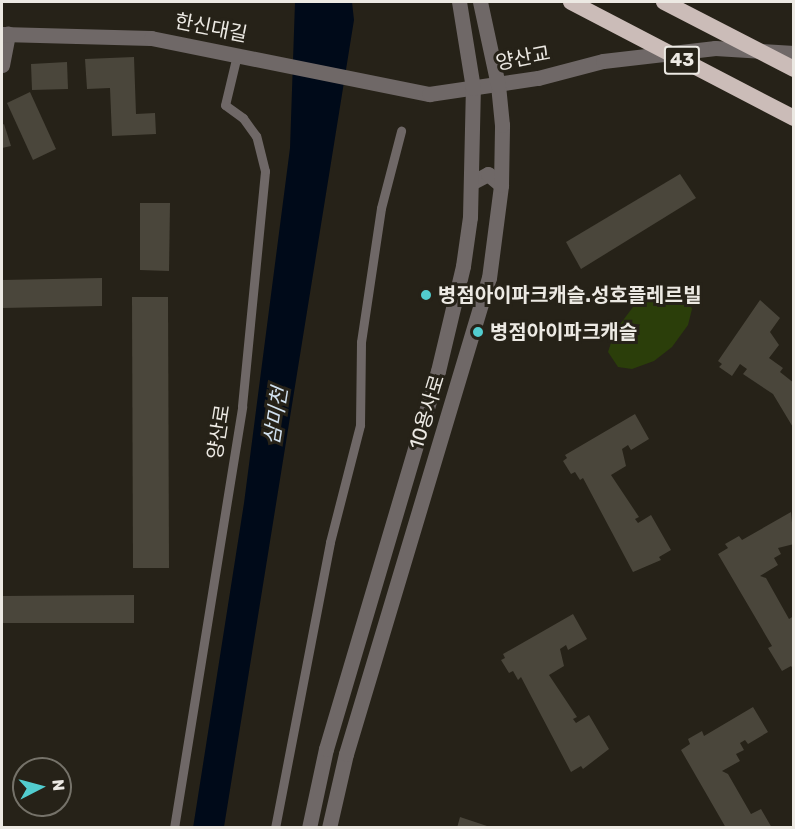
<!DOCTYPE html>
<meta charset="utf-8">
<style>
body{margin:0}
#map{position:relative;width:795px;height:829px;overflow:hidden;background:#262218;font-family:Rubik,"Noto Sans KR",sans-serif}
div>[style]{position:absolute}
.green>*{inset:0;background:#2b3e0a}
.water>*{inset:0;background:#000a19}
.building>*{inset:0;background:#4a463b}
.service>*{height:9px;margin:-4.5px;padding:0 4.5px;transform-origin:4.5px;border-radius:4.5px;background:#6f6867}
.minor>*{height:15px;margin:-7.5px;padding:0 7.5px;transform-origin:7.5px;border-radius:7.5px;background:#6f6867}
.tertiary>*{height:15px;margin:-7.5px;padding:0 7.5px;transform-origin:7.5px;border-radius:7.5px;background:#6f6867}
.trunk>*{height:16px;margin:-8px;padding:0 8px;transform-origin:8px;border-radius:8px;background:#cbbcb8}
.dots>*{width:16px;height:16px;translate:-50% -50%;box-sizing:border-box;border:3px solid #262218;border-radius:50%}
span{translate:-50% -50%;white-space:nowrap;text-align:center;line-height:1.15;-webkit-text-stroke:6px #262218;paint-order:stroke}
.shield-label span{padding:2px 4px;background:#262218;border:2px solid;border-radius:4px;-webkit-text-stroke-width:0}
.shield-label{font-size:18px;color:#ece9e3;font-weight:700}
.street-label{font-size:20px;color:#ece9e3}
.poi-label{font-size:20px;color:#ece9e3;font-weight:700}
.left{translate:0 -50%;text-align:left}
.water-label{font-size:21px;color:#d1e1f0;font-style:italic}
.frame{position:absolute;inset:0;border:3px solid #ece9e3;pointer-events:none}
.north{position:absolute;left:12px;top:757px;width:60px;height:60px;box-sizing:border-box;background:#262218;border:2px solid #757269;border-radius:50%;rotate:84deg;font-size:16px;font-weight:700;line-height:24px;text-align:center;color:#ece9e3}
.north::after{content:'';display:block;margin:auto;width:21px;height:27px;background:#52cdcf;clip-path:polygon(50% 0,100% 100%,50% 72%,0 100%)}
</style>
<div id="map">
<div class="green">
<i style="clip-path:polygon(673px 287px,688px 299px,692px 309px,688px 325px,672px 347px,654px 361px,632px 369px,618px 367px,608px 352px,615px 331px,633px 307px,651px 292px)"></i>
</div>
<div class="water">
<i style="clip-path:polygon(295px 2px,352px 2px,354px 20px,224px 827px,193px 828px,244px 503px,290px 148px)"></i>
</div>
<div class="building">
<i style="clip-path:polygon(134px 57px,136px 114px,155px 113px,156px 134px,112px 136px,110px 88px,87px 89px,85px 59px)"></i>
<i style="clip-path:polygon(67px 62px,68px 89px,32px 90px,31px 64px)"></i>
<i style="clip-path:polygon(30px 92px,56px 149px,33px 160px,7px 103px)"></i>
<i style="clip-path:polygon(4px 124px,11px 146px,2px 148px,2px 125px)"></i>
<i style="clip-path:polygon(680px 174px,696px 198px,581px 269px,566px 242px)"></i>
<i style="clip-path:polygon(140px 203px,170px 203px,169px 271px,140px 270px)"></i>
<i style="clip-path:polygon(102px 278px,102px 306px,2px 308px,2px 280px)"></i>
<i style="clip-path:polygon(132px 297px,168px 297px,169px 568px,133px 568px)"></i>
<i style="clip-path:polygon(760px 300px,780px 318px,770px 332px,779px 345px,769px 358px,783px 368px,780px 372px,794px 383px,794px 429px,773px 394px,743px 374px,747px 369px,740px 364px,732px 376px,719px 367px,722px 364px,718px 361px)"></i>
<i style="clip-path:polygon(635px 414px,649px 439px,631px 450px,628px 445px,622px 449px,626px 466px,611px 475px,639px 517px,635px 519px,638px 523px,651px 515px,671px 550px,659px 557px,661px 560px,633px 572px,583px 478px,580px 480px,575px 472px,571px 474px,563px 461px,567px 458px,565px 455px)"></i>
<i style="clip-path:polygon(791px 512px,794px 544px,778px 548px,781px 554px,774px 558px,778px 565px,760px 576px,766px 578px,789px 619px,794px 616px,794px 670px,791px 666px,782px 671px,768px 648px,772px 646px,718px 554px,728px 548px,725px 544px,739px 536px,742px 540px)"></i>
<i style="clip-path:polygon(134px 595px,134px 623px,2px 623px,2px 596px)"></i>
<i style="clip-path:polygon(573px 614px,587px 639px,568px 650px,566px 645px,560px 649px,564px 666px,549px 675px,577px 717px,573px 719px,576px 723px,589px 715px,609px 749px,583px 769px,581px 766px,571px 772px,521px 677px,518px 680px,513px 671px,509px 673px,501px 660px,505px 658px,503px 654px)"></i>
<i style="clip-path:polygon(753px 707px,768px 732px,748px 744px,745px 740px,740px 743px,744px 750px,736px 754px,740px 761px,722px 771px,728px 774px,751px 814px,761px 809px,772px 828px,726px 828px,681px 750px,690px 744px,688px 739px,702px 731px,704px 736px)"></i>
<i style="clip-path:polygon(460px 817px,490px 827px,490px 828px,457px 828px)"></i>
</div>
<div class="service">
<i style="left:174px;top:828px;width:427px;rotate:-80.8deg"></i>
<i style="left:242px;top:406px;width:236px;rotate:-84.4deg"></i>
<i style="left:265px;top:171px;width:36px;rotate:-104deg"></i>
<i style="left:256px;top:136px;width:22px;rotate:-126deg"></i>
<i style="left:243px;top:118px;width:22px;rotate:-144deg"></i>
<i style="left:225px;top:105px;width:51px;rotate:-76.5deg"></i>
<i style="left:275px;top:828px;width:291px;rotate:-79.1deg"></i>
<i style="left:330px;top:542px;width:121px;rotate:-75.6deg"></i>
<i style="left:360px;top:425px;width:83px;rotate:-89.3deg"></i>
<i style="left:361px;top:342px;width:135px;rotate:-81.5deg"></i>
<i style="left:381px;top:208px;width:80px;rotate:-75.4deg"></i>
</div>
<div class="minor">
<i style="left:2px;top:65px;width:32px;rotate:-79deg"></i>
</div>
<div class="tertiary">
<i style="left:2px;top:34px;width:149px;rotate:1.5deg"></i>
<i style="left:151px;top:38px;width:284px;rotate:11.4deg"></i>
<i style="left:429px;top:94px;width:110px;rotate:-8.4deg"></i>
<i style="left:538px;top:78px;width:67px;rotate:-14.7deg"></i>
<i style="left:603px;top:61px;width:113px;rotate:-6.6deg"></i>
<i style="left:715px;top:48px;width:79px;rotate:3.6deg"></i>
<i style="left:471px;top:183px;width:19px;rotate:-28deg"></i>
<i style="left:488px;top:174px;width:17px;rotate:40deg"></i>
<i style="left:309px;top:828px;width:81px;rotate:-77.9deg"></i>
<i style="left:326px;top:749px;width:394px;rotate:-73.5deg"></i>
<i style="left:438px;top:371px;width:108px;rotate:-76.6deg"></i>
<i style="left:463px;top:266px;width:49px;rotate:-81.9deg"></i>
<i style="left:470px;top:217px;width:129px;rotate:-88.7deg"></i>
<i style="left:473px;top:88px;width:87px;rotate:-99.2deg"></i>
<i style="left:329px;top:828px;width:76px;rotate:-77.1deg"></i>
<i style="left:346px;top:754px;width:497px;rotate:-73.3deg"></i>
<i style="left:489px;top:278px;width:94px;rotate:-82.6deg"></i>
<i style="left:501px;top:185px;width:60px;rotate:-89deg"></i>
<i style="left:502px;top:125px;width:40px;rotate:-95.7deg"></i>
<i style="left:498px;top:85px;width:85px;rotate:-102.2deg"></i>
</div>
<div class="trunk">
<i style="left:571px;top:2px;width:251px;rotate:27.5deg"></i>
<i style="left:664px;top:2px;width:146px;rotate:27.3deg"></i>
</div>
<div class="dots">
<i style="left:426px;top:295px;background:#52cdcf"></i>
<i style="left:478px;top:332px;background:#52cdcf"></i>
</div>
<div class="shield-label">
<span style="left:682px;top:60px">43</span>
</div>
<div class="street-label">
<span style="left:211px;top:28px;rotate:11deg">한신대길</span>
<span style="left:523px;top:58px;rotate:-11deg">양산교</span>
<span style="left:427px;top:412px;rotate:-73deg">10용사로</span>
<span style="left:219px;top:432px;rotate:-81deg">양산로</span>
</div>
<div class="poi-label">
<span class="left" style="left:438px;top:295px">병점아이파크캐슬.성호플레르빌</span>
<span class="left" style="left:490px;top:332px">병점아이파크캐슬</span>
</div>
<div class="water-label">
<span style="left:276px;top:416px;rotate:-81deg">삼미천</span>
</div>
<div class="frame"></div>
<div class="north">N</div>
</div>
